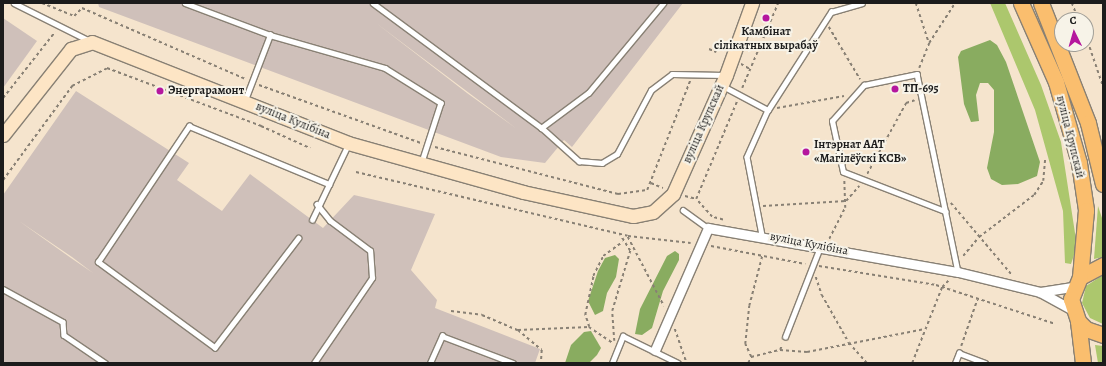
<!DOCTYPE html>
<meta charset="utf-8">
<style>
body{margin:0}
#map{position:relative;width:1106px;height:366px;overflow:hidden;background:#f5e4cd;font-family:Alegreya,serif}
div>[style]{position:absolute}
.industrial>*{inset:0;background:#cfc0ba}
.green>*{inset:0;background:#acc76d}
.forest>*{inset:0;background:#89ac60}
.path>*{height:1.5px;margin-top:-0.75px;transform-origin:0;background:repeating-linear-gradient(90deg,#888074 0 3px,transparent 0 6px)}
.roads{filter:drop-shadow(1px 0 #888074) drop-shadow(-1px 0 #888074) drop-shadow(0 1px #888074) drop-shadow(0 -1px #888074)}
.service>*{height:4.5px;margin:-2.25px;padding:0 2.25px;transform-origin:2.25px;border-radius:2.25px;background:#fff}
.minor>*{height:9px;margin:-4.5px;padding:0 4.5px;transform-origin:4.5px;border-radius:4.5px;background:#fff}
.secondary>*{height:13px;margin:-6.5px;padding:0 6.5px;transform-origin:6.5px;border-radius:6.5px;background:#fde5c5}
.primary>*{height:15px;margin:-7.5px;padding:0 7.5px;transform-origin:7.5px;border-radius:7.5px;background:#fabe6e}
.dots>*{width:11px;height:11px;translate:-50% -50%;box-sizing:border-box;border:2px solid #f7f3e8;border-radius:50%}
span{translate:-50% -50%;white-space:nowrap;text-align:center;line-height:1.15;-webkit-text-stroke:4px #f7f3e8;paint-order:stroke}
.poi-label{font-size:12px;color:#1c1c1c;font-weight:700}
.left{translate:0 -50%;text-align:left}
.street-label{font-size:12px;color:#1c1c1c}
.frame{position:absolute;inset:0;border:4px solid #1c1c1c;pointer-events:none}
.north{position:absolute;left:1054px;top:12px;width:40px;height:40px;box-sizing:border-box;background:#f7f3e8;border:1px solid #9f9d96;border-radius:50%;rotate:355deg;font-size:11px;font-weight:700;line-height:16px;text-align:center;color:#1c1c1c}
.north::after{content:'';display:block;margin:auto;width:14px;height:18px;background:#b5179e;clip-path:polygon(50% 0,100% 100%,50% 72%,0 100%)}
</style>
<div id="map">
<div class="industrial">
<i style="clip-path:polygon(evenodd,98px 3px,683px 3px,572px 147px,564px 140px,545px 163px,501px 157px,99px 7px,98px 3px,376px 23px,517px 129px,467px 93px,376px 23px)"></i>
<i style="clip-path:polygon(3px 18px,37px 41px,3px 88px)"></i>
<i style="clip-path:polygon(evenodd,76px 91px,189px 163px,177px 180px,222px 211px,250px 174px,323px 228px,354px 195px,435px 214px,411px 270px,437px 300px,435px 308px,540px 349px,535px 363px,3px 363px,3px 195px,76px 91px,19px 221px,72px 257px,93px 273px,71px 258px,19px 221px)"></i>
</div>
<div class="green">
<i style="clip-path:polygon(990px 3px,1005px 3px,1041px 85px,1061px 142px,1077px 246px,1071px 264px,1065px 263px,1063px 211px,1035px 110px)"></i>
<i style="clip-path:polygon(1098px 206px,1103px 221px,1103px 257px,1094px 259px)"></i>
<i style="clip-path:polygon(1103px 275px,1103px 324px,1090px 318px,1082px 303px,1086px 286px)"></i>
<i style="clip-path:polygon(1095px 345px,1103px 346px,1103px 363px,1098px 363px)"></i>
</div>
<div class="forest">
<i style="clip-path:polygon(990px 40px,997px 45px,1006px 62px,1040px 162px,1037px 176px,1018px 184px,1002px 185px,991px 179px,987px 168px,994px 132px,994px 90px,988px 83px,980px 83px,976px 95px,979px 121px,971px 122px,964px 104px,958px 57px,961px 51px)"></i>
<i style="clip-path:polygon(675px 251px,679px 254px,679px 260px,663px 291px,652px 328px,642px 335px,635px 334px,640px 309px,667px 256px)"></i>
<i style="clip-path:polygon(615px 255px,619px 259px,616px 277px,607px 293px,603px 311px,595px 315px,588px 301px,598px 271px,605px 258px)"></i>
<i style="clip-path:polygon(591px 331px,601px 348px,597px 355px,589px 363px,565px 363px,571px 345px,584px 332px)"></i>
</div>
<div class="path">
<i style="left:42px;top:3px;width:35px;rotate:22deg"></i>
<i style="left:74px;top:16px;width:11px;rotate:-45deg"></i>
<i style="left:82px;top:8px;width:178px;rotate:23.5deg"></i>
<i style="left:916px;top:3px;width:42px;rotate:72deg"></i>
<i style="left:1072px;top:3px;width:18px;rotate:68deg"></i>
<i style="left:829px;top:27px;width:61px;rotate:59.2deg"></i>
<i style="left:1086px;top:36px;width:53px;rotate:71.2deg"></i>
<i style="left:709px;top:49px;width:8px;rotate:23deg"></i>
<i style="left:741px;top:64px;width:10px;rotate:29deg"></i>
<i style="left:919px;top:68px;width:27px;rotate:-68deg"></i>
<i style="left:929px;top:43px;width:48px;rotate:-57deg"></i>
<i style="left:259px;top:85px;width:172px;rotate:19.7deg"></i>
<i style="left:742px;top:88px;width:92px;rotate:-67deg"></i>
<i style="left:3px;top:98px;width:84px;rotate:-51.8deg"></i>
<i style="left:777px;top:108px;width:68px;rotate:-10.2deg"></i>
<i style="left:435px;top:147px;width:189px;rotate:14.4deg"></i>
<i style="left:618px;top:194px;width:29px;rotate:-8deg"></i>
<i style="left:647px;top:190px;width:117px;rotate:-68.5deg"></i>
<i style="left:356px;top:172px;width:279px;rotate:13.2deg"></i>
<i style="left:628px;top:236px;width:63px;rotate:6.3deg"></i>
<i style="left:867px;top:174px;width:81px;rotate:-61.2deg"></i>
<i style="left:906px;top:103px;width:9px;rotate:-18deg"></i>
<i style="left:3px;top:180px;width:117px;rotate:-53.7deg"></i>
<i style="left:72px;top:86px;width:39px;rotate:-27deg"></i>
<i style="left:107px;top:68px;width:165px;rotate:20.6deg"></i>
<i style="left:261px;top:126px;width:54px;rotate:24.2deg"></i>
<i style="left:651px;top:183px;width:13px;rotate:23deg"></i>
<i style="left:685px;top:196px;width:11px;rotate:15deg"></i>
<i style="left:951px;top:203px;width:94px;rotate:49.7deg"></i>
<i style="left:763px;top:206px;width:83px;rotate:-3.4deg"></i>
<i style="left:846px;top:201px;width:20px;rotate:-49deg"></i>
<i style="left:723px;top:220px;width:11px;rotate:-165deg"></i>
<i style="left:712px;top:217px;width:24px;rotate:-132deg"></i>
<i style="left:696px;top:199px;width:106px;rotate:-67.3deg"></i>
<i style="left:628px;top:237px;width:78px;rotate:62.4deg"></i>
<i style="left:829px;top:239px;width:35px;rotate:-63deg"></i>
<i style="left:845px;top:208px;width:29px;rotate:-92deg"></i>
<i style="left:711px;top:246px;width:96px;rotate:10.8deg"></i>
<i style="left:963px;top:256px;width:25px;rotate:-50deg"></i>
<i style="left:979px;top:237px;width:69px;rotate:-37.4deg"></i>
<i style="left:1034px;top:195px;width:17px;rotate:-57deg"></i>
<i style="left:1043px;top:181px;width:21px;rotate:-85deg"></i>
<i style="left:819px;top:266px;width:119px;rotate:9.2deg"></i>
<i style="left:936px;top:285px;width:125px;rotate:18.1deg"></i>
<i style="left:816px;top:277px;width:19px;rotate:72deg"></i>
<i style="left:822px;top:295px;width:55px;rotate:60.6deg"></i>
<i style="left:849px;top:343px;width:27px;rotate:48deg"></i>
<i style="left:451px;top:311px;width:31px;rotate:7deg"></i>
<i style="left:482px;top:315px;width:39px;rotate:23deg"></i>
<i style="left:518px;top:330px;width:31px;rotate:40deg"></i>
<i style="left:542px;top:350px;width:13px;rotate:94deg"></i>
<i style="left:589px;top:327px;width:13px;rotate:-108deg"></i>
<i style="left:585px;top:315px;width:40px;rotate:-78deg"></i>
<i style="left:593px;top:276px;width:22px;rotate:-63deg"></i>
<i style="left:603px;top:256px;width:24px;rotate:-36deg"></i>
<i style="left:675px;top:329px;width:36px;rotate:71deg"></i>
<i style="left:518px;top:330px;width:71px;rotate:-2.4deg"></i>
<i style="left:589px;top:327px;width:29px;rotate:34deg"></i>
<i style="left:614px;top:341px;width:30px;rotate:-94deg"></i>
<i style="left:612px;top:311px;width:63px;rotate:-73.3deg"></i>
<i style="left:630px;top:251px;width:19px;rotate:-122deg"></i>
<i style="left:961px;top:346px;width:49px;rotate:-70.8deg"></i>
<i style="left:780px;top:350px;width:27px;rotate:4deg"></i>
<i style="left:807px;top:352px;width:120px;rotate:-11deg"></i>
<i style="left:751px;top:357px;width:14px;rotate:-115deg"></i>
<i style="left:745px;top:344px;width:38px;rotate:-84deg"></i>
<i style="left:749px;top:306px;width:52px;rotate:-75.4deg"></i>
<i style="left:748px;top:363px;width:7px;rotate:-63deg"></i>
<i style="left:751px;top:357px;width:30px;rotate:-14deg"></i>
<i style="left:780px;top:350px;width:6px;rotate:-72deg"></i>
<i style="left:912px;top:363px;width:82px;rotate:-68.5deg"></i>
<i style="left:942px;top:287px;width:10px;rotate:-45deg"></i>
</div>
<div class="roads">
<div class="service">
<i style="left:14px;top:3px;width:85px;rotate:26.6deg"></i>
<i style="left:185px;top:3px;width:91px;rotate:20.6deg"></i>
<i style="left:373px;top:3px;width:210px;rotate:36.5deg"></i>
<i style="left:664px;top:3px;width:117px;rotate:129.8deg"></i>
<i style="left:589px;top:93px;width:59px;rotate:143.3deg"></i>
<i style="left:542px;top:128px;width:50px;rotate:41.7deg"></i>
<i style="left:579px;top:161px;width:23px;rotate:5deg"></i>
<i style="left:602px;top:163px;width:17px;rotate:-31deg"></i>
<i style="left:617px;top:154px;width:72px;rotate:-62deg"></i>
<i style="left:651px;top:90px;width:26px;rotate:-37deg"></i>
<i style="left:672px;top:74px;width:52px;rotate:1.1deg"></i>
<i style="left:723px;top:86px;width:51px;rotate:28.1deg"></i>
<i style="left:768px;top:110px;width:51px;rotate:114.1deg"></i>
<i style="left:747px;top:157px;width:79px;rotate:79.1deg"></i>
<i style="left:245px;top:100px;width:70px;rotate:-69deg"></i>
<i style="left:270px;top:35px;width:120px;rotate:16deg"></i>
<i style="left:385px;top:68px;width:66px;rotate:32deg"></i>
<i style="left:441px;top:103px;width:62px;rotate:107.9deg"></i>
<i style="left:768px;top:110px;width:117px;rotate:-57.3deg"></i>
<i style="left:831px;top:12px;width:32px;rotate:-16deg"></i>
<i style="left:683px;top:210px;width:31px;rotate:36deg"></i>
<i style="left:946px;top:212px;width:110px;rotate:-158.8deg"></i>
<i style="left:843px;top:172px;width:52px;rotate:-102.2deg"></i>
<i style="left:832px;top:121px;width:48px;rotate:-48.4deg"></i>
<i style="left:864px;top:85px;width:54px;rotate:-11.7deg"></i>
<i style="left:917px;top:74px;width:202px;rotate:78.3deg"></i>
<i style="left:312px;top:220px;width:83px;rotate:-64.4deg"></i>
<i style="left:299px;top:238px;width:138px;rotate:127.4deg"></i>
<i style="left:215px;top:348px;width:145px;rotate:-143.7deg"></i>
<i style="left:98px;top:262px;width:164px;rotate:-56.2deg"></i>
<i style="left:189px;top:126px;width:152px;rotate:22.5deg"></i>
<i style="left:3px;top:289px;width:68px;rotate:28.8deg"></i>
<i style="left:63px;top:322px;width:13px;rotate:86deg"></i>
<i style="left:64px;top:335px;width:50px;rotate:34.3deg"></i>
<i style="left:785px;top:337px;width:97px;rotate:-68.7deg"></i>
<i style="left:314px;top:363px;width:103px;rotate:-55.7deg"></i>
<i style="left:372px;top:278px;width:27px;rotate:-94deg"></i>
<i style="left:370px;top:251px;width:50px;rotate:-143.1deg"></i>
<i style="left:330px;top:221px;width:21px;rotate:-129deg"></i>
<i style="left:430px;top:363px;width:30px;rotate:-66deg"></i>
<i style="left:442px;top:336px;width:76px;rotate:20.8deg"></i>
<i style="left:612px;top:363px;width:29px;rotate:-68deg"></i>
<i style="left:623px;top:336px;width:61px;rotate:26.1deg"></i>
<i style="left:955px;top:363px;width:11px;rotate:-68deg"></i>
<i style="left:959px;top:353px;width:28px;rotate:21deg"></i>
</div>
<div class="minor">
<i style="left:1040px;top:292px;width:33px;rotate:-9deg"></i>
<i style="left:655px;top:350px;width:133px;rotate:-66.5deg"></i>
<i style="left:708px;top:228px;width:254px;rotate:10deg"></i>
<i style="left:958px;top:272px;width:84px;rotate:13.7deg"></i>
<i style="left:1040px;top:292px;width:38px;rotate:29deg"></i>
</div>
<div class="secondary">
<i style="left:3px;top:135px;width:110px;rotate:-51.7deg"></i>
<i style="left:71px;top:49px;width:22px;rotate:-18deg"></i>
<i style="left:92px;top:42px;width:275px;rotate:21.5deg"></i>
<i style="left:348px;top:143px;width:182px;rotate:15.6deg"></i>
<i style="left:523px;top:192px;width:113px;rotate:12.3deg"></i>
<i style="left:633px;top:216px;width:20px;rotate:-11deg"></i>
<i style="left:653px;top:212px;width:27px;rotate:-42deg"></i>
<i style="left:673px;top:194px;width:130px;rotate:-66deg"></i>
<i style="left:726px;top:75px;width:77px;rotate:-70.1deg"></i>
</div>
<div class="primary">
<i style="left:1021px;top:3px;width:86px;rotate:66.1deg"></i>
<i style="left:1056px;top:82px;width:84px;rotate:74.1deg"></i>
<i style="left:1079px;top:163px;width:48px;rotate:81.5deg"></i>
<i style="left:1086px;top:210px;width:67px;rotate:95.1deg"></i>
<i style="left:1041px;top:3px;width:129px;rotate:68.6deg"></i>
<i style="left:1088px;top:123px;width:63px;rotate:76.2deg"></i>
<i style="left:1103px;top:265px;width:26px;rotate:152deg"></i>
<i style="left:1080px;top:277px;width:24px;rotate:112deg"></i>
<i style="left:1071px;top:299px;width:23px;rotate:72deg"></i>
<i style="left:1078px;top:321px;width:11px;rotate:45deg"></i>
<i style="left:1086px;top:329px;width:18px;rotate:19deg"></i>
<i style="left:1078px;top:321px;width:42px;rotate:83.2deg"></i>
</div>
</div>
<div class="dots">
<i style="left:766px;top:18px;background:#b5179e"></i>
<i style="left:895px;top:89px;background:#b5179e"></i>
<i style="left:160px;top:91px;background:#b5179e"></i>
<i style="left:806px;top:152px;background:#b5179e"></i>
</div>
<div class="poi-label">
<span style="left:766px;top:39px">Камбінат<br>сілікатных вырабаў</span>
<span class="left" style="left:903px;top:89px">ТП-695</span>
<span class="left" style="left:168px;top:91px">Энергарамонт</span>
<span class="left" style="left:814px;top:152px">Інтэрнат ААТ<br>«Магілёўскі КСВ»</span>
</div>
<div class="street-label">
<span style="left:293px;top:121px;rotate:22deg">вуліца Кулібіна</span>
<span style="left:704px;top:124px;rotate:-66deg">вуліца Крупскай</span>
<span style="left:1070px;top:137px;rotate:76deg">вуліца Крупскай</span>
<span style="left:809px;top:244px;rotate:11deg">вуліца Кулібіна</span>
</div>
<div class="frame"></div>
<div class="north">С</div>
</div>
